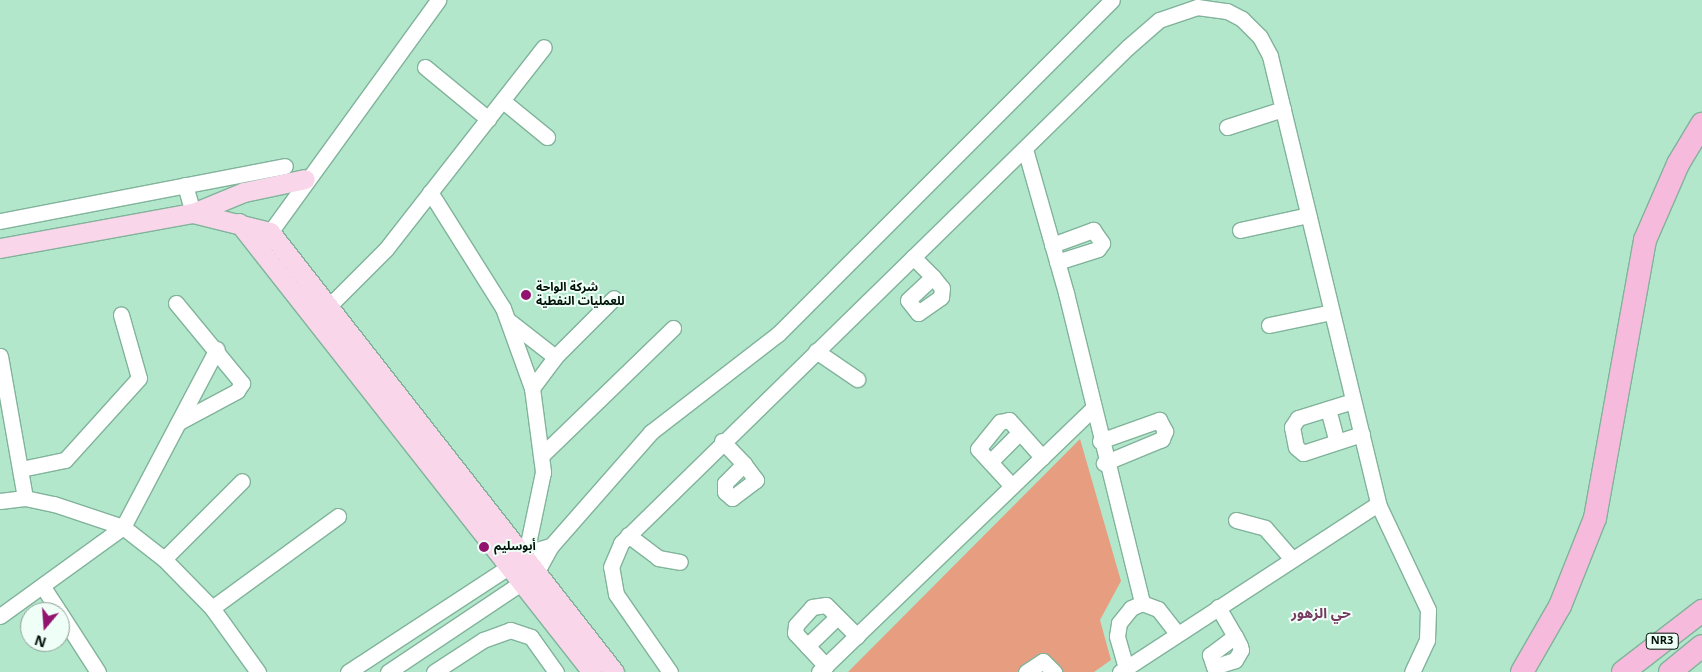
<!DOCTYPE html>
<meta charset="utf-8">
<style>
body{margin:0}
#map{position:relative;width:1702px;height:672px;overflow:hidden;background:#b2e7cc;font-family:Georgia,"Noto Sans Arabic",serif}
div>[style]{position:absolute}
.green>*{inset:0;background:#e79d7f}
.roads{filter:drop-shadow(1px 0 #81b39b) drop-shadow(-1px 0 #81b39b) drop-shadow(0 1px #81b39b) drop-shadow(0 -1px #81b39b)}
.minor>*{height:15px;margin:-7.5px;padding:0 7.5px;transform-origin:7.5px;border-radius:7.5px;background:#fff}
.major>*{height:19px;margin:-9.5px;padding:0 9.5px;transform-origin:9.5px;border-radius:9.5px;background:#f9d6ea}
.highway>*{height:22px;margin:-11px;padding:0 11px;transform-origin:11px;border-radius:11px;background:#f5badc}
.dots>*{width:14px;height:14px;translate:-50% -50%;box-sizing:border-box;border:2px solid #effef6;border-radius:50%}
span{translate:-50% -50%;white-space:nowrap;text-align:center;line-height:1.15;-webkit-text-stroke:4px #effef6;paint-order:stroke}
.shield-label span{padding:1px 4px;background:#effef6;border:1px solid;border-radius:4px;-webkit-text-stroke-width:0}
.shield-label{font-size:11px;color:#011209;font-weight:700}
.poi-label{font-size:12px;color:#011209;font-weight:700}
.left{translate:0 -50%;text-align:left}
.neighbourhood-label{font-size:14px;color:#76385f;font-weight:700}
.north{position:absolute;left:20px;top:602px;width:50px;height:50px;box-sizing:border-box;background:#effef6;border:1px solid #90a097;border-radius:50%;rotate:198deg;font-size:14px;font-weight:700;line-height:20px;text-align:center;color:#011209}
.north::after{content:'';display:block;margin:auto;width:18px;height:22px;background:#93146f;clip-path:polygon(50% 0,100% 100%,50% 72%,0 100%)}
</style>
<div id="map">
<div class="green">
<i style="clip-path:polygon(1080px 439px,1121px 581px,1100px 620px,1111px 660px,1094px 672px,848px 672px)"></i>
</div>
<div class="roads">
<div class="minor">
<i style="left:425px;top:67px;width:82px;rotate:39.5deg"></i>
<i style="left:503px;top:101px;width:57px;rotate:39.3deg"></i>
<i style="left:1227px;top:127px;width:59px;rotate:-17.8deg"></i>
<i style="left:1025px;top:149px;width:150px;rotate:74.1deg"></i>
<i style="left:1066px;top:293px;width:319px;rotate:76.2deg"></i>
<i style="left:185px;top:185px;width:29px;rotate:74deg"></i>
<i style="left:430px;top:192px;width:137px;rotate:57.8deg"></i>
<i style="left:503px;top:308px;width:85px;rotate:70.1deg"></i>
<i style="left:532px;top:388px;width:85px;rotate:82.5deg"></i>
<i style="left:543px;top:472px;width:88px;rotate:101.8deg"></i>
<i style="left:0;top:221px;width:290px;rotate:-10.9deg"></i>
<i style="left:1240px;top:230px;width:70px;rotate:-12.4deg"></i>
<i style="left:263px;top:242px;width:299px;rotate:-54.1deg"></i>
<i style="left:1052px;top:245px;width:44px;rotate:-20.1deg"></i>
<i style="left:1093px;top:230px;width:16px;rotate:55deg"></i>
<i style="left:1102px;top:243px;width:7px;rotate:124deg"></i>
<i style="left:1098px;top:249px;width:43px;rotate:162.4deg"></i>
<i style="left:913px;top:257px;width:28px;rotate:45deg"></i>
<i style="left:933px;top:277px;width:14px;rotate:51deg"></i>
<i style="left:942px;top:288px;width:9px;rotate:96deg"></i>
<i style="left:941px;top:297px;width:28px;rotate:145deg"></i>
<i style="left:918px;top:313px;width:16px;rotate:-128deg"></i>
<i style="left:908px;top:300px;width:34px;rotate:-43deg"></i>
<i style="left:176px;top:303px;width:104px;rotate:50.5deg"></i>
<i style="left:242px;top:383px;width:9px;rotate:122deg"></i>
<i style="left:237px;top:391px;width:66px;rotate:151.9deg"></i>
<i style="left:329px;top:306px;width:81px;rotate:-45deg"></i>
<i style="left:386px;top:249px;width:256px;rotate:-52deg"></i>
<i style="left:509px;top:321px;width:58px;rotate:38deg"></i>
<i style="left:1269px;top:325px;width:64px;rotate:-11.7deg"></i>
<i style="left:816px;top:351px;width:50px;rotate:34.3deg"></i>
<i style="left:0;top:356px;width:144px;rotate:80deg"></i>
<i style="left:532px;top:388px;width:39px;rotate:-53deg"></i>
<i style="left:555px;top:357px;width:83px;rotate:-45deg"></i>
<i style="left:1353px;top:401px;width:58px;rotate:162.8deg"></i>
<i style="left:1298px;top:418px;width:11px;rotate:124deg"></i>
<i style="left:1292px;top:427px;width:20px;rotate:79deg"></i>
<i style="left:1296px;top:447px;width:9px;rotate:41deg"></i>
<i style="left:1303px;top:453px;width:62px;rotate:-17.9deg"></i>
<i style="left:1328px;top:409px;width:34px;rotate:75deg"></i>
<i style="left:722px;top:441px;width:32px;rotate:46deg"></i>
<i style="left:1100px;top:441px;width:63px;rotate:-19.6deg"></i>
<i style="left:1159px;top:420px;width:13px;rotate:61deg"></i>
<i style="left:1165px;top:431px;width:9px;rotate:111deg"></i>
<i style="left:1162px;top:439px;width:63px;rotate:157.5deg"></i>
<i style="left:543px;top:454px;width:181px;rotate:-44.1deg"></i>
<i style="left:990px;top:462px;width:42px;rotate:-45deg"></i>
<i style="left:744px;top:464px;width:20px;rotate:53deg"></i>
<i style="left:756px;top:480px;width:30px;rotate:143deg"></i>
<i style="left:732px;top:498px;width:9px;rotate:-139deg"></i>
<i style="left:725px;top:492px;width:9px;rotate:-90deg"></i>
<i style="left:725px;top:483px;width:27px;rotate:-45deg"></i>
<i style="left:21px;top:469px;width:45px;rotate:-11.6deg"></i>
<i style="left:65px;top:460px;width:110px;rotate:-47.9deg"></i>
<i style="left:139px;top:378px;width:66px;rotate:-105.9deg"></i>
<i style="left:1012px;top:486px;width:50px;rotate:-132.6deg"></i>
<i style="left:978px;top:449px;width:35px;rotate:-51deg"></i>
<i style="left:1000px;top:422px;width:9px;rotate:-13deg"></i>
<i style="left:1009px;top:420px;width:50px;rotate:48.3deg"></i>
<i style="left:0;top:501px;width:25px;rotate:-7deg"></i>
<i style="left:25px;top:498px;width:30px;rotate:12deg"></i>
<i style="left:54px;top:504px;width:73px;rotate:18.4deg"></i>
<i style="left:123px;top:527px;width:52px;rotate:38deg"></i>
<i style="left:164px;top:559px;width:69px;rotate:45.6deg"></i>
<i style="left:212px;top:608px;width:79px;rotate:54.3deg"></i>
<i style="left:1236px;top:520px;width:30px;rotate:15deg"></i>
<i style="left:1265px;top:528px;width:41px;rotate:48.9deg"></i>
<i style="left:628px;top:535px;width:38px;rotate:37deg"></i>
<i style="left:658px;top:558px;width:22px;rotate:10deg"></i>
<i style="left:164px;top:559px;width:110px;rotate:-45deg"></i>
<i style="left:43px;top:587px;width:30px;rotate:57deg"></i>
<i style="left:1218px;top:607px;width:34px;rotate:60deg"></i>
<i style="left:1235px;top:636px;width:11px;rotate:63deg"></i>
<i style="left:1240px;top:646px;width:4px;rotate:76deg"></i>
<i style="left:1241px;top:650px;width:12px;rotate:121deg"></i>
<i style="left:1235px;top:660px;width:22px;rotate:162deg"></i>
<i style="left:1214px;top:667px;width:13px;rotate:-108deg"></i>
<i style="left:1210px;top:655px;width:31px;rotate:-37deg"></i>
<i style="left:212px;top:608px;width:156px;rotate:-36.1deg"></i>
<i style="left:60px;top:613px;width:70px;rotate:57.2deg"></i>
<i style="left:0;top:616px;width:152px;rotate:-35.9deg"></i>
<i style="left:123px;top:527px;width:201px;rotate:-62.2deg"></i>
<i style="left:807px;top:646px;width:42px;rotate:-44deg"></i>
<i style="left:826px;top:666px;width:45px;rotate:-133.2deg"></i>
<i style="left:795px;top:633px;width:8px;rotate:-83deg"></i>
<i style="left:796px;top:625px;width:24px;rotate:-48deg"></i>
<i style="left:812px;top:607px;width:14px;rotate:-8deg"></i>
<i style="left:826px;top:605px;width:44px;rotate:45deg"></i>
<i style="left:1126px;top:668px;width:33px;rotate:-106deg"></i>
<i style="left:1117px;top:636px;width:13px;rotate:-81deg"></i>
<i style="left:1119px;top:623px;width:19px;rotate:-51deg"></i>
<i style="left:1131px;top:608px;width:12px;rotate:-24deg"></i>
<i style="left:1142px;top:603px;width:17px;rotate:21deg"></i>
<i style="left:1158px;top:609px;width:31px;rotate:52deg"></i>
<i style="left:348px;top:672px;width:221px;rotate:-33.2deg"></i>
<i style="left:533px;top:551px;width:19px;rotate:-16deg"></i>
<i style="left:388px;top:672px;width:178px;rotate:-33.8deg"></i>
<i style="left:536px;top:573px;width:31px;rotate:-61deg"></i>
<i style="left:551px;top:546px;width:152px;rotate:-48.7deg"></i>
<i style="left:651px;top:432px;width:160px;rotate:-37.7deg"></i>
<i style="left:778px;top:334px;width:472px;rotate:-45deg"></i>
<i style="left:434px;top:672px;width:59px;rotate:-33.1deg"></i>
<i style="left:483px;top:640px;width:29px;rotate:-20deg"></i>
<i style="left:510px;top:630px;width:22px;rotate:18deg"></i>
<i style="left:531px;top:637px;width:43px;rotate:54.5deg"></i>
<i style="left:670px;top:672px;width:95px;rotate:-124.7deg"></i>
<i style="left:616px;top:594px;width:27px;rotate:-100deg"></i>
<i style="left:611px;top:567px;width:26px;rotate:-67deg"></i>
<i style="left:621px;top:543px;width:709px;rotate:-44.37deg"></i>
<i style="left:1128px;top:47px;width:41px;rotate:-41.1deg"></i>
<i style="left:1159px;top:20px;width:40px;rotate:-18.9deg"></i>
<i style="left:1197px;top:7px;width:30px;rotate:8deg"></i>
<i style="left:1227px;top:11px;width:17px;rotate:28deg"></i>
<i style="left:1242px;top:19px;width:25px;rotate:45deg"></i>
<i style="left:1260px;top:37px;width:21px;rotate:62deg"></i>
<i style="left:1270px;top:56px;width:461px;rotate:76.4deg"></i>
<i style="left:1378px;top:504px;width:117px;rotate:64.7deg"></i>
<i style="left:1428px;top:610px;width:30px;rotate:92deg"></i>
<i style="left:1427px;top:640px;width:35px;rotate:115deg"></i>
<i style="left:819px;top:672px;width:379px;rotate:-43.9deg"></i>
<i style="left:1026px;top:672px;width:20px;rotate:-33deg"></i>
<i style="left:1043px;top:661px;width:16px;rotate:45deg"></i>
<i style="left:1120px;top:672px;width:308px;rotate:-33.1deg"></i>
</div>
<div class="major">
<i style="left:193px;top:213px;width:55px;rotate:-22.4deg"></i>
<i style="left:244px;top:192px;width:62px;rotate:-12deg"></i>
<i style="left:239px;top:223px;width:571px;rotate:51.83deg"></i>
<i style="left:0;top:248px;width:196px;rotate:-10.3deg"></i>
<i style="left:193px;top:213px;width:79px;rotate:13.9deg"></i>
<i style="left:270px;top:232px;width:559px;rotate:51.98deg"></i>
</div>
<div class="highway">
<i style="left:1522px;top:672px;width:76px;rotate:-60.1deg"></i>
<i style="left:1560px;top:606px;width:95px;rotate:-68.3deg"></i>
<i style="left:1595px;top:518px;width:282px;rotate:-79.8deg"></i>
<i style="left:1645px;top:240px;width:83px;rotate:-66.5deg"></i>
<i style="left:1678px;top:164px;width:47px;rotate:-59deg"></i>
<i style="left:1623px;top:672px;width:100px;rotate:-37.7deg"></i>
<i style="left:1670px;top:672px;width:41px;rotate:-39.1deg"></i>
</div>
</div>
<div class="dots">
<i style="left:526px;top:295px;background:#93146f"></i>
<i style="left:484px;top:547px;background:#93146f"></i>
</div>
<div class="shield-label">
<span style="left:1662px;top:641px">NR3</span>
</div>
<div class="poi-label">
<span class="left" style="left:536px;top:295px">شركة الواحة<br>للعمليات النفطية</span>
<span class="left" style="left:494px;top:547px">أبوسليم</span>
</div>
<div class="neighbourhood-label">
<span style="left:1321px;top:614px">حي الزهور</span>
</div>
<div class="north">N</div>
</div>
